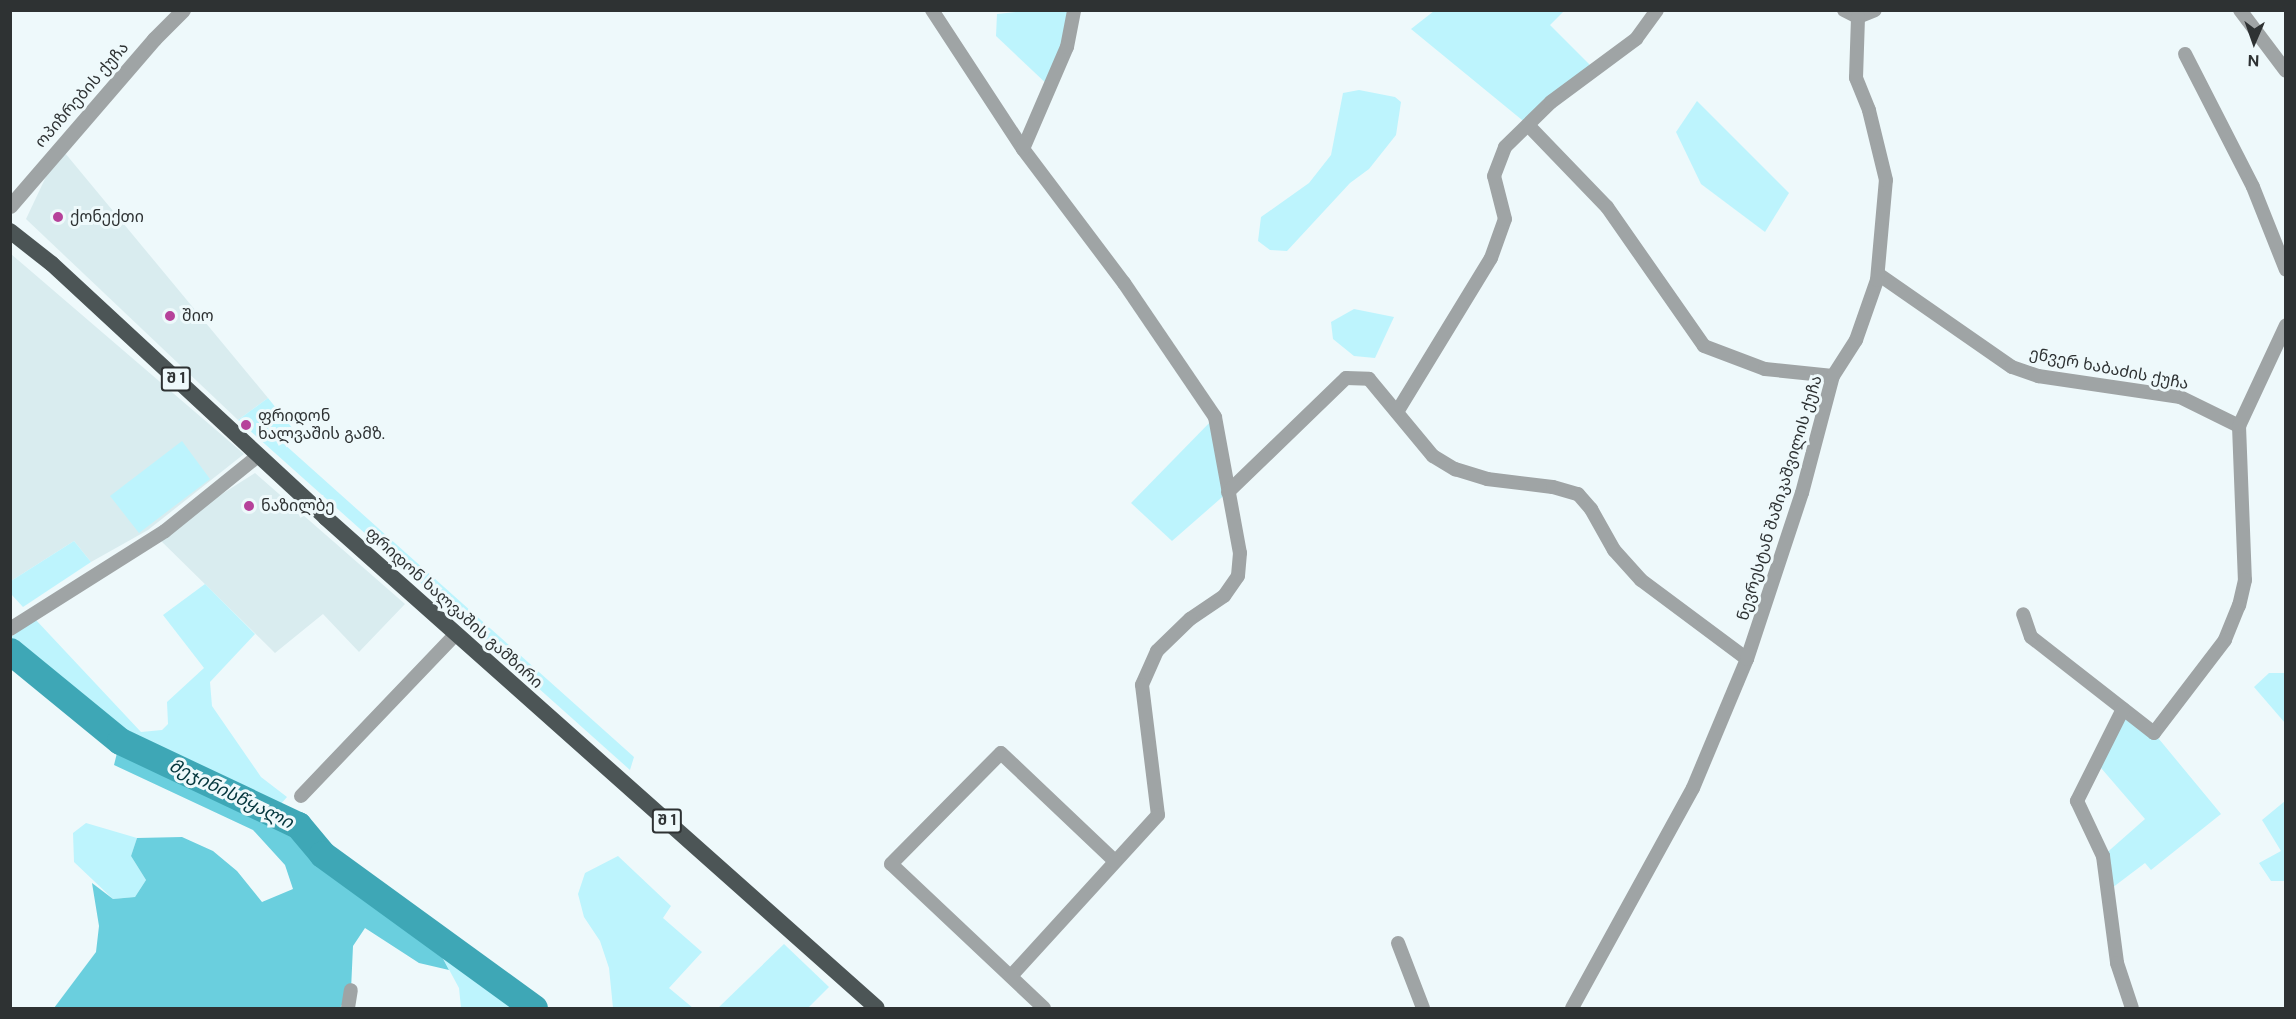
<!DOCTYPE html>
<meta charset="utf-8">
<style>
body{margin:0}
#map{position:relative;width:2296px;height:1019px;overflow:hidden;background:#eef9fb;font-family:"DM Sans","Noto Sans Georgian",sans-serif}
div>[style]{position:absolute}
.built>*{inset:0;background:#d9ecef}
.green>*{inset:0;background:#bdf4fd}
.forest>*{inset:0;background:#6acfde}
.river>*{height:27px;margin:-13.5px;padding:0 13.5px;transform-origin:13.5px;border-radius:13.5px;background:#3ea7b6}
.minor>*{height:14px;margin:-7px;padding:0 7px;transform-origin:7px;border-radius:7px;background:#9fa4a5}
.tertiary>*{height:15px;margin:-7.5px;padding:0 7.5px;transform-origin:7.5px;border-radius:7.5px;background:#9fa4a5}
.trunk>*{height:16px;margin:-8px;padding:0 8px;transform-origin:8px;border-radius:8px;background:#4c5556}
.dots>*{width:16px;height:16px;translate:-50% -50%;box-sizing:border-box;border:3px solid #eef9fb;border-radius:50%}
span{translate:-50% -50%;white-space:nowrap;text-align:center;line-height:1.15;-webkit-text-stroke:6px #eef9fb;paint-order:stroke}
.shield-label span{padding:2px 4px;background:#eef9fb;border:2px solid;border-radius:4px;-webkit-text-stroke-width:0}
.shield-label{font-size:15px;color:#2e3233;font-weight:700}
.street-label{font-size:16px;color:#2e3233}
.poi-label{font-size:16px;color:#2e3233}
.left{translate:0 -50%;text-align:left}
.water-label{font-size:18px;color:#03363d;font-style:italic}
.frame{position:absolute;inset:0;border:12px solid #2e3233;pointer-events:none}
.north{position:absolute;left:2224px;top:12px;width:60px;height:60px;-webkit-text-stroke:4px #eef9fb;paint-order:stroke;rotate:182deg;font-size:16px;font-weight:700;line-height:24px;text-align:center;color:#2e3233}
.north::after{content:'';display:block;margin:auto;width:21px;height:27px;background:#2e3233;clip-path:polygon(50% 0,100% 100%,50% 72%,0 100%)}
</style>
<div id="map">
<div class="built">
<i style="clip-path:polygon(60px 147px,268px 398px,238px 420px,26px 219px)"></i>
<i style="clip-path:polygon(11px 254px,244px 454px,148px 530px,91px 562px,74px 541px,11px 581px)"></i>
<i style="clip-path:polygon(255px 473px,405px 604px,359px 652px,323px 614px,275px 653px,156px 536px)"></i>
</div>
<div class="green">
<i style="clip-path:polygon(1033px 10px,1074px 11px,1050px 87px,996px 36px,997px 14px)"></i>
<i style="clip-path:polygon(1434px 11px,1564px 11px,1550px 25px,1595px 70px,1528px 125px,1411px 29px)"></i>
<i style="clip-path:polygon(1359px 90px,1395px 97px,1401px 102px,1396px 135px,1369px 169px,1350px 183px,1287px 251px,1270px 250px,1258px 241px,1261px 217px,1309px 183px,1331px 155px,1343px 93px)"></i>
<i style="clip-path:polygon(1697px 101px,1789px 193px,1765px 232px,1701px 184px,1676px 132px)"></i>
<i style="clip-path:polygon(1354px 309px,1394px 317px,1375px 358px,1354px 356px,1333px 339px,1331px 322px)"></i>
<i style="clip-path:polygon(268px 398px,293px 429px,283px 443px,634px 757px,630px 770px,238px 420px)"></i>
<i style="clip-path:polygon(1215px 417px,1228px 492px,1172px 541px,1131px 503px)"></i>
<i style="clip-path:polygon(182px 441px,210px 479px,139px 533px,110px 496px)"></i>
<i style="clip-path:polygon(74px 541px,91px 562px,23px 607px,11px 594px,11px 581px)"></i>
<i style="clip-path:polygon(205px 584px,255px 634px,210px 682px,212px 706px,261px 777px,287px 797px,272px 814px,120px 741px,127px 738px,11px 637px,35px 619px,141px 732px,162px 730px,168px 724px,167px 702px,204px 668px,163px 615px)"></i>
<i style="clip-path:polygon(2269px 673px,2285px 673px,2285px 723px,2254px 687px)"></i>
<i style="clip-path:polygon(2123px 709px,2154px 733px,2221px 814px,2151px 870px,2145px 863px,2108px 891px,2103px 856px,2145px 819px,2095px 761px)"></i>
<i style="clip-path:polygon(2285px 801px,2285px 881px,2271px 881px,2259px 863px,2281px 851px,2262px 820px)"></i>
<i style="clip-path:polygon(86px 823px,137px 838px,131px 856px,146px 880px,135px 897px,113px 899px,74px 862px,73px 833px)"></i>
<i style="clip-path:polygon(618px 856px,671px 906px,663px 918px,702px 952px,669px 988px,693px 1008px,613px 1008px,609px 968px,600px 941px,584px 917px,578px 894px,585px 873px)"></i>
<i style="clip-path:polygon(432px 938px,496px 984px,534px 1008px,461px 1008px,459px 988px)"></i>
<i style="clip-path:polygon(784px 944px,829px 987px,808px 1008px,718px 1008px)"></i>
</div>
<div class="forest">
<i style="clip-path:polygon(120px 741px,298px 825px,322px 854px,432px 938px,449px 970px,419px 963px,365px 928px,353px 946px,351px 990px,340px 1008px,54px 1008px,96px 952px,99px 926px,92px 883px,113px 899px,135px 897px,146px 880px,131px 856px,137px 838px,182px 837px,213px 851px,237px 871px,262px 902px,293px 889px,285px 865px,253px 830px,114px 765px)"></i>
</div>
<div class="river">
<i style="left:10px;top:651px;width:142px;rotate:39.3deg"></i>
<i style="left:120px;top:741px;width:197px;rotate:25.3deg"></i>
<i style="left:298px;top:825px;width:38px;rotate:50deg"></i>
<i style="left:322px;top:854px;width:262px;rotate:36deg"></i>
</div>
<div class="minor">
<i style="left:932px;top:10px;width:166px;rotate:56.8deg"></i>
<i style="left:1023px;top:149px;width:168px;rotate:53deg"></i>
<i style="left:1124px;top:283px;width:162px;rotate:55.8deg"></i>
<i style="left:1215px;top:417px;width:138px;rotate:79.6deg"></i>
<i style="left:1240px;top:553px;width:23px;rotate:95deg"></i>
<i style="left:1238px;top:576px;width:24px;rotate:125deg"></i>
<i style="left:1224px;top:596px;width:41px;rotate:145.9deg"></i>
<i style="left:1190px;top:619px;width:46px;rotate:135.9deg"></i>
<i style="left:1157px;top:651px;width:37px;rotate:114deg"></i>
<i style="left:1142px;top:685px;width:131px;rotate:83deg"></i>
<i style="left:1158px;top:815px;width:217px;rotate:132.4deg"></i>
<i style="left:1844px;top:10px;width:16px;rotate:27deg"></i>
<i style="left:2240px;top:10px;width:76px;rotate:53deg"></i>
<i style="left:1858px;top:17px;width:18px;rotate:-22deg"></i>
<i style="left:2185px;top:54px;width:149px;rotate:62.9deg"></i>
<i style="left:2253px;top:187px;width:89px;rotate:68.3deg"></i>
<i style="left:1528px;top:125px;width:114px;rotate:46.1deg"></i>
<i style="left:1607px;top:207px;width:169px;rotate:55.1deg"></i>
<i style="left:1704px;top:346px;width:65px;rotate:20.7deg"></i>
<i style="left:1765px;top:369px;width:68px;rotate:5.9deg"></i>
<i style="left:1023px;top:149px;width:111px;rotate:-66.7deg"></i>
<i style="left:1067px;top:47px;width:38px;rotate:-79deg"></i>
<i style="left:1878px;top:274px;width:163px;rotate:34.8deg"></i>
<i style="left:2012px;top:367px;width:28px;rotate:19deg"></i>
<i style="left:2038px;top:376px;width:144px;rotate:8.4deg"></i>
<i style="left:2180px;top:397px;width:66px;rotate:26.2deg"></i>
<i style="left:2239px;top:426px;width:154px;rotate:87.8deg"></i>
<i style="left:2245px;top:580px;width:26px;rotate:103deg"></i>
<i style="left:2239px;top:605px;width:38px;rotate:112deg"></i>
<i style="left:2225px;top:640px;width:117px;rotate:127.4deg"></i>
<i style="left:2154px;top:733px;width:156px;rotate:-142deg"></i>
<i style="left:2031px;top:637px;width:24px;rotate:-109deg"></i>
<i style="left:1397px;top:412px;width:180px;rotate:-58.6deg"></i>
<i style="left:1491px;top:258px;width:41px;rotate:-70.3deg"></i>
<i style="left:1505px;top:219px;width:44px;rotate:-104.3deg"></i>
<i style="left:1494px;top:176px;width:31px;rotate:-69deg"></i>
<i style="left:1505px;top:147px;width:64px;rotate:-44.4deg"></i>
<i style="left:1551px;top:102px;width:106px;rotate:-36.5deg"></i>
<i style="left:1636px;top:39px;width:36px;rotate:-54deg"></i>
<i style="left:2239px;top:426px;width:111px;rotate:-65deg"></i>
<i style="left:1228px;top:492px;width:164px;rotate:-44deg"></i>
<i style="left:1346px;top:378px;width:23px;rotate:2deg"></i>
<i style="left:1369px;top:379px;width:100px;rotate:50.3deg"></i>
<i style="left:1433px;top:456px;width:26px;rotate:31deg"></i>
<i style="left:1455px;top:469px;width:34px;rotate:17deg"></i>
<i style="left:1487px;top:479px;width:66px;rotate:6.9deg"></i>
<i style="left:1553px;top:487px;width:26px;rotate:16deg"></i>
<i style="left:1578px;top:494px;width:20px;rotate:49deg"></i>
<i style="left:1591px;top:509px;width:47px;rotate:60.7deg"></i>
<i style="left:1614px;top:550px;width:40px;rotate:48deg"></i>
<i style="left:1641px;top:580px;width:132px;rotate:36.7deg"></i>
<i style="left:10px;top:629px;width:183px;rotate:-32.3deg"></i>
<i style="left:165px;top:531px;width:119px;rotate:-38.9deg"></i>
<i style="left:2123px;top:709px;width:103px;rotate:116.6deg"></i>
<i style="left:2077px;top:801px;width:61px;rotate:64.7deg"></i>
<i style="left:2103px;top:856px;width:108px;rotate:82.5deg"></i>
<i style="left:2117px;top:963px;width:47px;rotate:71.6deg"></i>
<i style="left:301px;top:796px;width:224px;rotate:-46.3deg"></i>
<i style="left:1398px;top:943px;width:70px;rotate:69deg"></i>
<i style="left:348px;top:1008px;width:18px;rotate:-81deg"></i>
<i style="left:1044px;top:1008px;width:210px;rotate:-136.7deg"></i>
<i style="left:891px;top:864px;width:156px;rotate:-45.3deg"></i>
<i style="left:1001px;top:753px;width:157px;rotate:43.5deg"></i>
<i style="left:1572px;top:1008px;width:251px;rotate:-61.2deg"></i>
<i style="left:1693px;top:788px;width:140px;rotate:-67.3deg"></i>
<i style="left:1747px;top:659px;width:175px;rotate:-71.7deg"></i>
<i style="left:1802px;top:493px;width:121px;rotate:-75.2deg"></i>
<i style="left:1833px;top:376px;width:43px;rotate:-57.4deg"></i>
<i style="left:1856px;top:340px;width:64px;rotate:-70.7deg"></i>
<i style="left:1877px;top:280px;width:100px;rotate:-84.9deg"></i>
<i style="left:1886px;top:180px;width:72px;rotate:-103.7deg"></i>
<i style="left:1869px;top:110px;width:35px;rotate:-112deg"></i>
<i style="left:1856px;top:78px;width:61px;rotate:-88.1deg"></i>
</div>
<div class="tertiary">
<i style="left:10px;top:206px;width:221px;rotate:-49.2deg"></i>
<i style="left:154px;top:39px;width:41px;rotate:-45deg"></i>
</div>
<div class="trunk">
<i style="left:10px;top:231px;width:53px;rotate:38.2deg"></i>
<i style="left:52px;top:264px;width:374px;rotate:42.8deg"></i>
<i style="left:326px;top:518px;width:737px;rotate:41.65deg"></i>
</div>
<div class="dots">
<i style="left:58px;top:217px;background:#b6429a"></i>
<i style="left:170px;top:316px;background:#b6429a"></i>
<i style="left:246px;top:425px;background:#b6429a"></i>
<i style="left:249px;top:506px;background:#b6429a"></i>
</div>
<div class="shield-label">
<span style="left:176px;top:379px">შ 1</span>
<span style="left:667px;top:821px">შ 1</span>
</div>
<div class="street-label">
<span style="left:82px;top:95px;rotate:-49deg">ოპიზრების ქუჩა</span>
<span style="left:2109px;top:369px;rotate:11deg">ენვერ ხაბაძის ქუჩა</span>
<span style="left:1780px;top:498px;rotate:-73deg">ნევრესტან შაშიკაშვილის ქუჩა</span>
<span style="left:454px;top:608px;rotate:42deg">ფრიდონ ხალვაშის გამზირი</span>
</div>
<div class="poi-label">
<span class="left" style="left:70px;top:217px">ქონექთი</span>
<span class="left" style="left:182px;top:316px">შიო</span>
<span class="left" style="left:258px;top:425px">ფრიდონ<br>ხალვაშის გამზ.</span>
<span class="left" style="left:261px;top:506px">ნაზილბე</span>
</div>
<div class="water-label">
<span style="left:231px;top:794px;rotate:26deg">მეჯინისწყალი</span>
</div>
<div class="frame"></div>
<div class="north">N</div>
</div>
